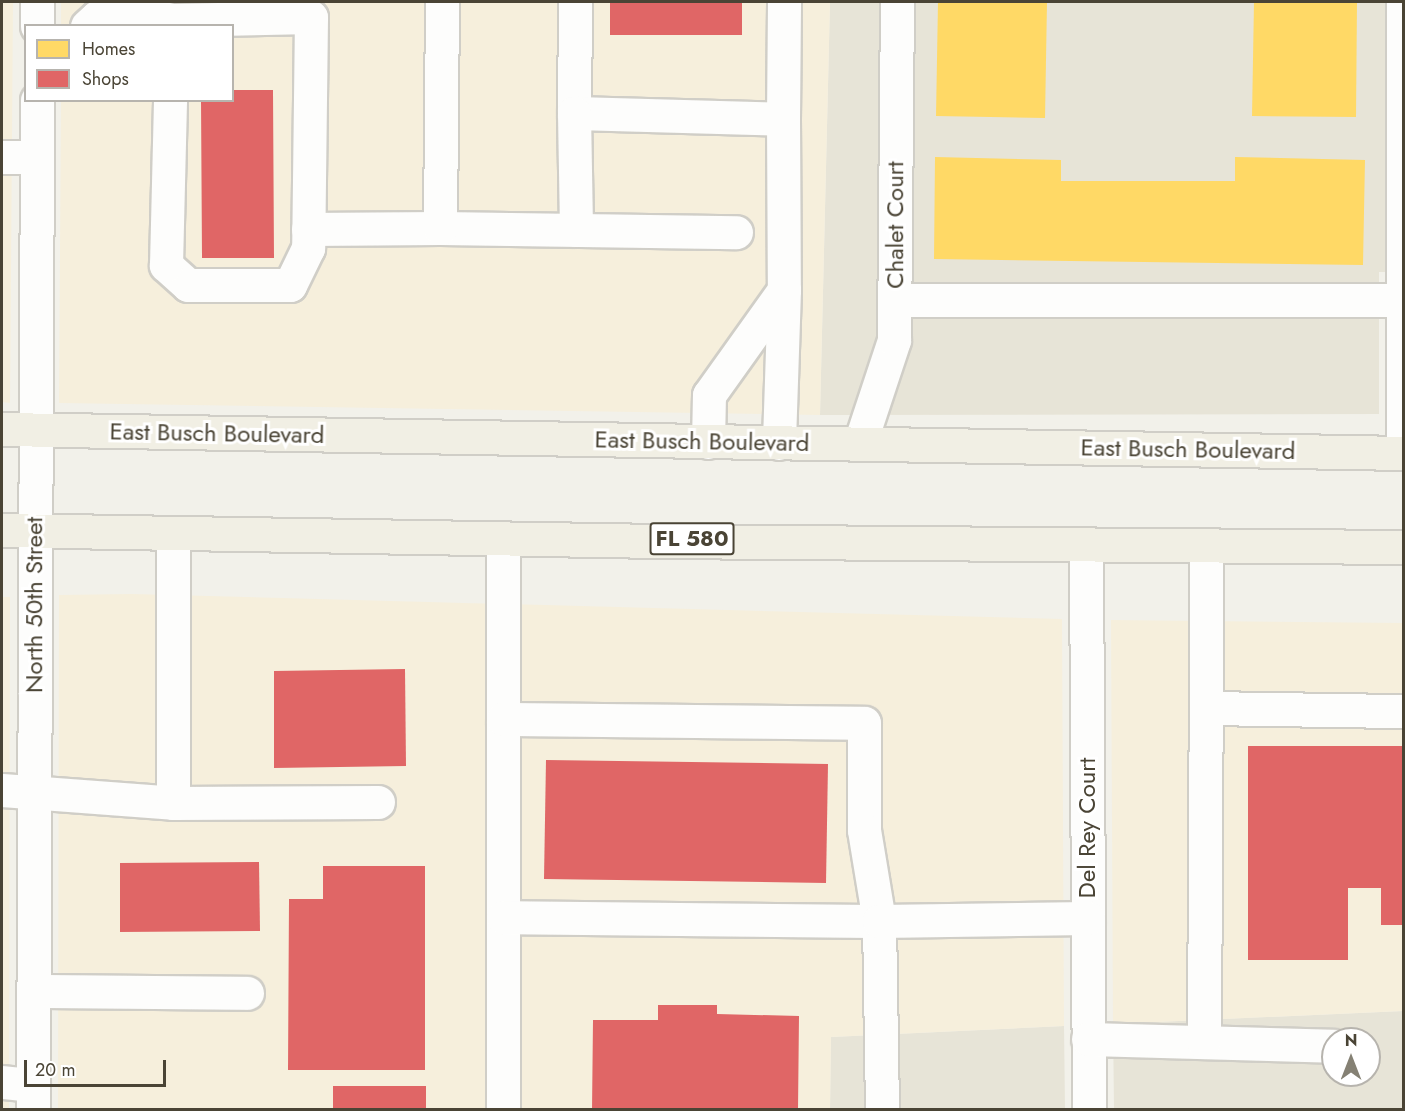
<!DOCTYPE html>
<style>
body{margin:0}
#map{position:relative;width:1405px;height:1111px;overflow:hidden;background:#f2f1ea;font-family:Jost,sans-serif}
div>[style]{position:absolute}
.residential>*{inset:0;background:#e7e4d7}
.commercial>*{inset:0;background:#f6efdc}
.homes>*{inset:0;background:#ffd966}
.shops>*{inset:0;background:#e06666}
.roads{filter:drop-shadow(2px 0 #d0cec7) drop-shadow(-2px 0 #d0cec7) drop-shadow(0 2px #d0cec7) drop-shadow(0 -2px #d0cec7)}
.minor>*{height:33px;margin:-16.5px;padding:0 16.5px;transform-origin:16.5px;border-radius:16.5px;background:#fdfdfc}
.major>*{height:33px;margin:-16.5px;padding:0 16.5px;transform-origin:16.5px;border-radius:16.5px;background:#f1efe4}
span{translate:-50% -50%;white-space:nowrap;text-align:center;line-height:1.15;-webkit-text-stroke:6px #fff;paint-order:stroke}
.shield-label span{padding:2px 4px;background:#fff;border:2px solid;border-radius:4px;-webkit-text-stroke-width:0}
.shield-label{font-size:22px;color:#4a4435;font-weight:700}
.street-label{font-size:24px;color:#4a4435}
.frame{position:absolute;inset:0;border:3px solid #4a4435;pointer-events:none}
.legend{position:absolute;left:24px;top:24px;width:210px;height:78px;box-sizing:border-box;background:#fff;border:2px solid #b7b4ae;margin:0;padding:8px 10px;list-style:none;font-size:18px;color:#4a4435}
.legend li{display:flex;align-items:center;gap:12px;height:30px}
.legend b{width:30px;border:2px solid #b7b4ae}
.north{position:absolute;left:1321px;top:1027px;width:60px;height:60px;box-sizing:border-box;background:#fff;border:2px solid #b7b4ae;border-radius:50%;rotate:0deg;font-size:16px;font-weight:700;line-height:24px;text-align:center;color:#4a4435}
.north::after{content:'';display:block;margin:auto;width:21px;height:27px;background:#858174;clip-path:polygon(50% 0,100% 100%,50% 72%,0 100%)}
.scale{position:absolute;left:24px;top:1060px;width:142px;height:27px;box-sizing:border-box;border:3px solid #4a4435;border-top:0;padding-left:8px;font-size:18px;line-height:21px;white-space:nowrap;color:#4a4435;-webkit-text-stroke:4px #fff;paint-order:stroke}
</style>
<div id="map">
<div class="residential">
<i style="clip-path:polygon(830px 2px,1403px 2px,1403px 272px,1379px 272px,1379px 414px,820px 415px)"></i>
<i style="clip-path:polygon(evenodd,1403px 1011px,1403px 1109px,1114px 1109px,1113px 1024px,1403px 1011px,1333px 1039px,1369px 1039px,1369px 1075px,1333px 1075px,1333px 1039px)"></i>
<i style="clip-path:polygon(1064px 1026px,1065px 1109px,830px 1110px,831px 1037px)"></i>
</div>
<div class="commercial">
<i style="clip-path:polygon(2px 2px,13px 2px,10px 403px,2px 402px)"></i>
<i style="clip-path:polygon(61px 2px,830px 2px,820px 415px,59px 403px,61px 101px,232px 100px,232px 26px,61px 25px)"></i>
<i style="clip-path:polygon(132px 594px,1062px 619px,1064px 1026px,831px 1037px,830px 1109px,58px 1110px,59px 595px)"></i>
<i style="clip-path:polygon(2px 597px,10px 597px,9px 1110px,2px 1109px)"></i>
<i style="clip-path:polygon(1111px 620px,1403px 623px,1403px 1011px,1113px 1024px)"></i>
</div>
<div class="homes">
<i style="clip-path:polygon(938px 2px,1047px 2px,1045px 118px,936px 116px)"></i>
<i style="clip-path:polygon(1254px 2px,1357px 2px,1356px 117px,1252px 116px)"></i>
<i style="clip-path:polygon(935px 157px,1061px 160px,1061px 181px,1235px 181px,1235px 157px,1365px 160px,1363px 265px,934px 259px)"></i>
</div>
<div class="shops">
<i style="clip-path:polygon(610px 2px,742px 2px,742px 35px,610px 35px)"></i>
<i style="clip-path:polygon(232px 90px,273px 90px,274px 258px,202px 258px,201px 100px,232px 100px)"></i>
<i style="clip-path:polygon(405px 669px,406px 766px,274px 768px,274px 671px)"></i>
<i style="clip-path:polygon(1248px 746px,1404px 746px,1404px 925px,1381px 925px,1381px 888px,1348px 888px,1348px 960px,1248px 960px)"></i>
<i style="clip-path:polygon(546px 760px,828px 764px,826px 883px,544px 879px)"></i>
<i style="clip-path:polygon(259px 862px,260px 931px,120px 932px,120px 863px)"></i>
<i style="clip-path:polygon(323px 866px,425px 866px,425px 1070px,288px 1070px,289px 899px,323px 899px)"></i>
<i style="clip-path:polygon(658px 1005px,717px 1005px,717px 1014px,799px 1016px,798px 1110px,592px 1110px,593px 1020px,658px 1020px)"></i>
<i style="clip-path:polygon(333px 1086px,426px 1086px,426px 1110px,333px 1110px)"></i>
</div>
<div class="roads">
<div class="minor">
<i style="left:575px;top:2px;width:111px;rotate:90.5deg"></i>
<i style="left:574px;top:113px;width:209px;rotate:1.6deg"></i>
<i style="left:783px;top:119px;width:171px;rotate:89.7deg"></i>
<i style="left:784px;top:290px;width:153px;rotate:91.9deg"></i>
<i style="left:1403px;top:2px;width:451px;rotate:90deg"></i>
<i style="left:37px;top:26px;width:24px;rotate:-90deg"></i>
<i style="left:87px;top:26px;width:13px;rotate:-42deg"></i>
<i style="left:97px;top:17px;width:53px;rotate:-2.2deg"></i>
<i style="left:150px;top:15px;width:23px;rotate:13deg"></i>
<i style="left:172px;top:20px;width:139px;rotate:-1.2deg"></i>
<i style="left:311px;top:17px;width:231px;rotate:90.7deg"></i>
<i style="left:308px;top:248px;width:41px;rotate:115.9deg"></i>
<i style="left:290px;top:285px;width:102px;rotate:180deg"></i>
<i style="left:188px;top:285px;width:30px;rotate:-138deg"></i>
<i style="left:166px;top:265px;width:165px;rotate:-88.6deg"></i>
<i style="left:574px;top:113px;width:117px;rotate:89deg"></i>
<i style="left:783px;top:119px;width:117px;rotate:-89.5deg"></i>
<i style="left:2px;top:157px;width:35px"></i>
<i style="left:440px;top:228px;width:296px;rotate:0.8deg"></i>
<i style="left:308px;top:229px;width:132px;rotate:-0.4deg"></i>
<i style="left:440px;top:228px;width:226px;rotate:-89.5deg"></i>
<i style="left:895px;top:300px;width:508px"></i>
<i style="left:708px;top:442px;width:47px;rotate:-88.8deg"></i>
<i style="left:709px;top:395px;width:129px;rotate:-54.5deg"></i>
<i style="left:860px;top:443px;width:108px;rotate:-71.7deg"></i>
<i style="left:894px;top:340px;width:338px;rotate:-89.5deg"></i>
<i style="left:173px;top:533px;width:270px;rotate:90deg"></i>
<i style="left:503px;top:539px;width:571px;rotate:90deg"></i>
<i style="left:1086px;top:546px;width:564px;rotate:89.7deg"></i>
<i style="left:1206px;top:708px;width:198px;rotate:0.9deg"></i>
<i style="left:503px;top:719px;width:361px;rotate:0.6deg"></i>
<i style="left:864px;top:723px;width:107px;rotate:90deg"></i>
<i style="left:864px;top:830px;width:92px;rotate:80.6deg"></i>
<i style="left:879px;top:921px;width:376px;rotate:-179.4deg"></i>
<i style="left:2px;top:790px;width:171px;rotate:4.3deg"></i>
<i style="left:173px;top:803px;width:205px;rotate:-0.3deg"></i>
<i style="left:34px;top:991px;width:213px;rotate:0.5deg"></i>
<i style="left:1088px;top:1039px;width:245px;rotate:1.6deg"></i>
<i style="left:1204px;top:1042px;width:496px;rotate:-89.7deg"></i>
<i style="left:2px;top:1082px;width:31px;rotate:6deg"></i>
<i style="left:33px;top:1110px;width:1010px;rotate:-89.77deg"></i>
<i style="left:882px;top:1110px;width:189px;rotate:-90.9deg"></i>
<i style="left:879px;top:921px;width:209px;rotate:-0.8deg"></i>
</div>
<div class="major">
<i style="left:2px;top:429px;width:1402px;rotate:0.98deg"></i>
<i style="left:2px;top:530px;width:656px;rotate:0.96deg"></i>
<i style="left:658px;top:541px;width:746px;rotate:0.46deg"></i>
</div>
</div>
<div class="shield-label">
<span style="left:692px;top:539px">FL 580</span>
</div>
<div class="street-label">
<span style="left:895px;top:225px;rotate:-90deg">Chalet Court</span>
<span style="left:217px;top:433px;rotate:1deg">East Busch Boulevard</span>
<span style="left:702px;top:441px;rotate:1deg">East Busch Boulevard</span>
<span style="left:1188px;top:449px;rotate:1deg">East Busch Boulevard</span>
<span style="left:34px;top:605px;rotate:-90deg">North 50th Street</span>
<span style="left:1087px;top:828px;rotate:-90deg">Del Rey Court</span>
</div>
<div class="frame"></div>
<ul class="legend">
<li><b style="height:16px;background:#ffd966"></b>Homes</li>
<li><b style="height:16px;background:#e06666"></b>Shops</li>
</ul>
<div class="north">N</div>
<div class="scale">20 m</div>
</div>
